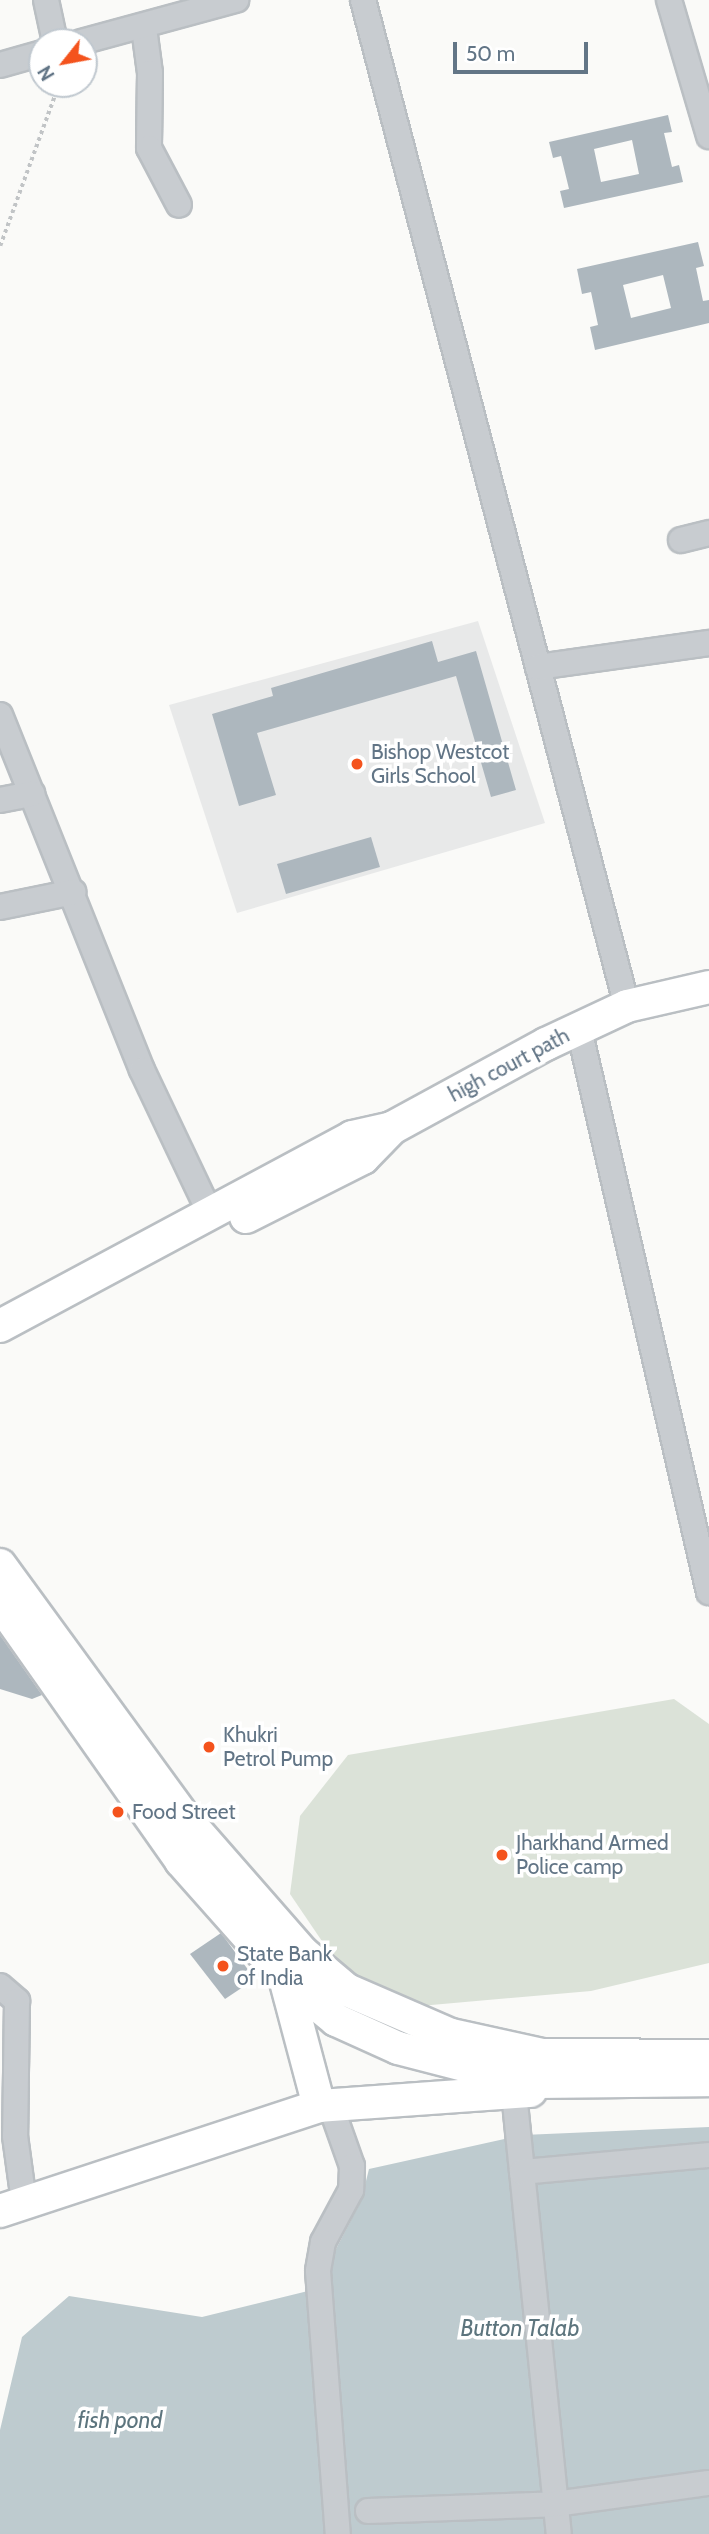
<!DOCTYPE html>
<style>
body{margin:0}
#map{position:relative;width:709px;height:2534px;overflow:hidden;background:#fafaf8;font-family:Cabin,sans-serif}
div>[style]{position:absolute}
.built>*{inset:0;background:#e8e9e9}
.green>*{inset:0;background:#dbe2d8}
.water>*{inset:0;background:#becbcf}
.building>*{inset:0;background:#adb7be}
.path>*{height:3.5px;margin-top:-1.75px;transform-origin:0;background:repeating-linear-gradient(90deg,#c1c4c6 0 3.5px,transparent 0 7px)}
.roads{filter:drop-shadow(2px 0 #babfc3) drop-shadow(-2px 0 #babfc3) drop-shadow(0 2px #babfc3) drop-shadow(0 -2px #babfc3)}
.minor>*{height:24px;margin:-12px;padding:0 12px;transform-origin:12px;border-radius:12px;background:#c8ccd0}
.major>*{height:32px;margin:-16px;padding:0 16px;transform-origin:16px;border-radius:16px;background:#fff}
.dots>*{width:19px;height:19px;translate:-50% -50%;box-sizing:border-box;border:4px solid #fff;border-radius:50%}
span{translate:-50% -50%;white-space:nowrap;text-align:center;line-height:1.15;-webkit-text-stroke:7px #fff;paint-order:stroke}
.poi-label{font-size:21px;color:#627586}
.left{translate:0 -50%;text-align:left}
.street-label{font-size:21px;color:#627586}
.water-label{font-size:23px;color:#5d757e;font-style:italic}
.north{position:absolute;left:28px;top:28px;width:70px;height:70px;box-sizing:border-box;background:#fff;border:2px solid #c0c8cf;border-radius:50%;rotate:239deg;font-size:19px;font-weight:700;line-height:28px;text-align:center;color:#627586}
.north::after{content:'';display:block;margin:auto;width:24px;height:32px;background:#f4531d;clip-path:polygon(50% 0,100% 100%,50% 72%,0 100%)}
.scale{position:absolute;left:453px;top:42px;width:135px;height:32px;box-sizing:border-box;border:4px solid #627586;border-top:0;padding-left:9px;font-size:21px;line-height:24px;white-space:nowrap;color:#627586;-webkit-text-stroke:5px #fff;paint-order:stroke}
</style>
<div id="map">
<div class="built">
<i style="clip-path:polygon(478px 621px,545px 823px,237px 913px,169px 705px)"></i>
</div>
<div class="green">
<i style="clip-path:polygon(674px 1699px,709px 1724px,709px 1963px,591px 1991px,420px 2006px,347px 1978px,290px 1894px,300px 1816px,348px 1755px)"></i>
</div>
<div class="water">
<i style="clip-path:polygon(709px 2127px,709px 2534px,351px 2534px,324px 2272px,361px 2201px,369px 2169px,523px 2135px)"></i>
<i style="clip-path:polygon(308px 2291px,327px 2534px,0 2534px,0 2430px,22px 2337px,69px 2296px,202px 2317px)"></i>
</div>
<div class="building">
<i style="clip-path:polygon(evenodd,668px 115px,672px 132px,664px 133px,672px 167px,679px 165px,683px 182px,564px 208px,560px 191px,569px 189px,561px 156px,553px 158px,549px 142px,668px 115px,632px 140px,639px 174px,601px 182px,594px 149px,632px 140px)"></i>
<i style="clip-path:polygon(evenodd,698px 242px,704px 266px,696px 268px,703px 301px,709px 300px,709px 323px,595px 350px,590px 327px,598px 325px,591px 292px,582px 294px,577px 269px,698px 242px,663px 275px,671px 308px,631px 318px,623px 285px,663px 275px)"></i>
<i style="clip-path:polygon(432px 641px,438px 662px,476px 651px,516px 790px,491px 797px,456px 676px,257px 733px,276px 795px,239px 806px,212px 714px,273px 696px,271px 688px)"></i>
<i style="clip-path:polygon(371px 837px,380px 867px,286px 894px,277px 864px)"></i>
<i style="clip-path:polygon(0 1635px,42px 1695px,32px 1699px,0 1689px)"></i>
<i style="clip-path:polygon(221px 1933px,255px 1979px,225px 1999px,190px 1954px)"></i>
</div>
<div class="path">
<i style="left:0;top:246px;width:172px;rotate:-70deg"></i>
</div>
<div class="roads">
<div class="minor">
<i style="left:46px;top:0;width:43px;rotate:77.9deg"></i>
<i style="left:363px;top:0;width:1040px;rotate:75.3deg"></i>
<i style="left:669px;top:0;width:142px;rotate:73.6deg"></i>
<i style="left:144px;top:28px;width:45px;rotate:82.4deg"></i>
<i style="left:150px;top:73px;width:75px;rotate:90.8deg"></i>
<i style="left:149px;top:148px;width:64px;rotate:62.2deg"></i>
<i style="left:81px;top:42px;width:161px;rotate:-15.2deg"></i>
<i style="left:0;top:65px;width:44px;rotate:-15.9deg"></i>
<i style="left:681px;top:540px;width:29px;rotate:-14deg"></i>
<i style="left:538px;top:667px;width:173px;rotate:-8deg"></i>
<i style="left:0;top:715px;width:382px;rotate:68.2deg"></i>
<i style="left:142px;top:1070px;width:158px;rotate:64.6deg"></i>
<i style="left:0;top:800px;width:33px;rotate:-11deg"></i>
<i style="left:0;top:907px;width:75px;rotate:-11.6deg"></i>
<i style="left:579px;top:1029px;width:578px;rotate:77deg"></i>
<i style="left:0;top:1986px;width:23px;rotate:41deg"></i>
<i style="left:17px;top:2001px;width:135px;rotate:90.8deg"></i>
<i style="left:15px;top:2136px;width:67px;rotate:82.2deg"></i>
<i style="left:514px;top:2093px;width:443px;rotate:84.2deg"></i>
<i style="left:330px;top:2104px;width:66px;rotate:70.5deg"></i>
<i style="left:352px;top:2166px;width:24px;rotate:92deg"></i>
<i style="left:351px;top:2190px;width:59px;rotate:118.3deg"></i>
<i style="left:323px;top:2242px;width:29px;rotate:100deg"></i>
<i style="left:318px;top:2271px;width:264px;rotate:85.7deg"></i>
<i style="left:522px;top:2172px;width:188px;rotate:-5.2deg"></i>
<i style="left:368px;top:2511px;width:187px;rotate:-2.1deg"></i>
<i style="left:555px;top:2504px;width:155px;rotate:-7.8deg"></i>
</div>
<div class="major">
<i style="left:246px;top:1217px;width:131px;rotate:-26.8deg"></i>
<i style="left:363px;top:1158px;width:42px;rotate:-46deg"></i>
<i style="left:0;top:1326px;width:400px;rotate:-28.2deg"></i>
<i style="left:352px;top:1137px;width:41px;rotate:-12.7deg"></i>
<i style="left:392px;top:1128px;width:175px;rotate:-28.6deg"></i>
<i style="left:546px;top:1044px;width:89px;rotate:-25.1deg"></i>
<i style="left:627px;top:1006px;width:84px;rotate:-13deg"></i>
<i style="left:0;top:1565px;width:311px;rotate:53.9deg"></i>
<i style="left:183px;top:1816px;width:182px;rotate:48.8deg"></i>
<i style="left:303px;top:1953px;width:57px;rotate:40.1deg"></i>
<i style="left:347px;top:1990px;width:113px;rotate:23.4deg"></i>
<i style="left:451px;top:2035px;width:93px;rotate:12.4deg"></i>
<i style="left:542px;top:2055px;width:167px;rotate:0.3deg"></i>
<i style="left:0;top:1603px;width:315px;rotate:54.9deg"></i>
<i style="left:181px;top:1861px;width:157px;rotate:48.4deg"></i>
<i style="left:285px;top:1978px;width:66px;rotate:39.5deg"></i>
<i style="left:336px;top:2020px;width:68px;rotate:24.3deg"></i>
<i style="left:398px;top:2048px;width:135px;rotate:14.5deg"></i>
<i style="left:529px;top:2082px;width:180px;rotate:-0.6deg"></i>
<i style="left:285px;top:1978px;width:132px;rotate:75.1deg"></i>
<i style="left:0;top:2211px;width:336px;rotate:-18.2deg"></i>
<i style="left:319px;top:2106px;width:212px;rotate:-4.1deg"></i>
</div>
</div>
<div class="dots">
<i style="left:357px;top:764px;background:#f4531d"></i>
<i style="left:209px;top:1747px;background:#f4531d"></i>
<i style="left:118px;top:1812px;background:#f4531d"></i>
<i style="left:502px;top:1855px;background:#f4531d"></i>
<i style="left:223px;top:1966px;background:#f4531d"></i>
</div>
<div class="poi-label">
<span class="left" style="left:371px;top:764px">Bishop Westcot<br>Girls School</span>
<span class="left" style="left:223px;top:1747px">Khukri<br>Petrol Pump</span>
<span class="left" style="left:132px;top:1812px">Food Street</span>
<span class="left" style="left:516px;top:1855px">Jharkhand Armed<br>Police camp</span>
<span class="left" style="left:237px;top:1966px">State Bank<br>of India</span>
</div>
<div class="street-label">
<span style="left:509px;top:1065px;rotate:-28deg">high court path</span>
</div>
<div class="water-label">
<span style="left:520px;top:2328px">Button Talab</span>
<span style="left:120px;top:2420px">fish pond</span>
</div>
<div class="north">N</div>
<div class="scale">50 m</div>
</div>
